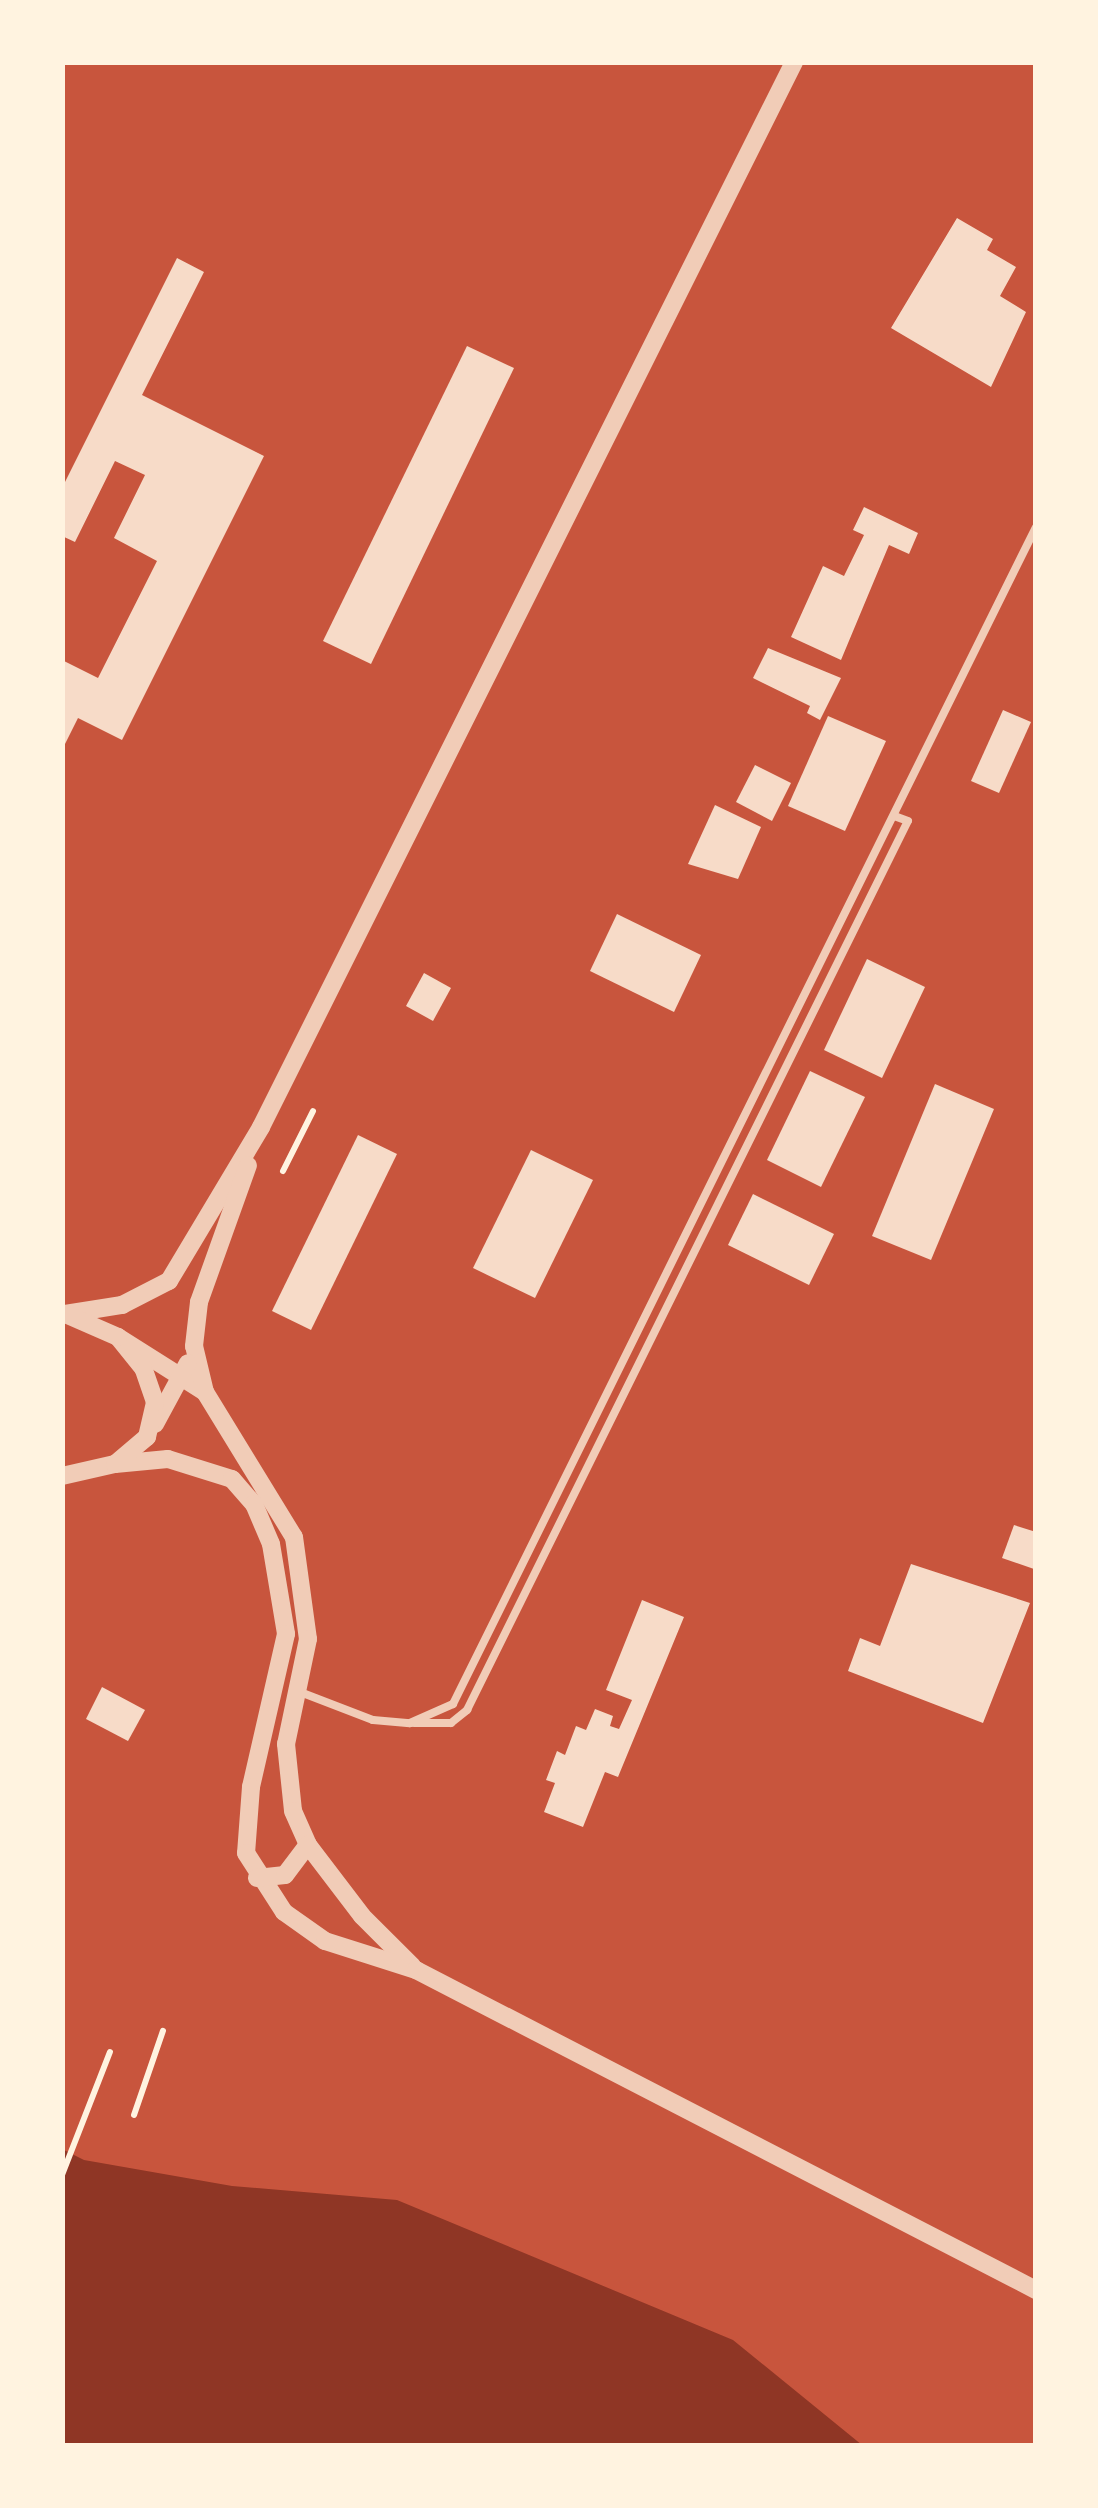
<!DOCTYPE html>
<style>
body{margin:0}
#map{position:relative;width:1098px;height:2508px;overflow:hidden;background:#c8553d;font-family:"Titillium Web",sans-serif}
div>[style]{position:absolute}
.water>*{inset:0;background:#8f3625}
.building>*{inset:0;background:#f7dbc8}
.path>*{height:6px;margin:-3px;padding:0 3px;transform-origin:3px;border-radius:3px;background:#fff3e0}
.service>*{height:8px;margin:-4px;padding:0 4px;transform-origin:4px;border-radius:4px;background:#f1ccb7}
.tertiary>*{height:18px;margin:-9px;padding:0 9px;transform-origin:9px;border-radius:9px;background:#f1ccb7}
span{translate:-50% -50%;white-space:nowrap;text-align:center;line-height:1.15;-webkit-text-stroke:9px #fff3e0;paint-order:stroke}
.frame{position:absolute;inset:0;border:65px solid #fff3e0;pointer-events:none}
</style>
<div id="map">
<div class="water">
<i style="clip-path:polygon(62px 2149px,84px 2160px,232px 2186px,397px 2200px,733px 2340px,862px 2445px,63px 2445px)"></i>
</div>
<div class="building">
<i style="clip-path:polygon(957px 218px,993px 239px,987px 250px,1016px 267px,1000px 296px,1026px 312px,991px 387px,891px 328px)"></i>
<i style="clip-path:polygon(177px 258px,204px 272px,142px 395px,264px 456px,122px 740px,78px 718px,62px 750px,62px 660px,98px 678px,157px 561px,114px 538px,145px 475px,115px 461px,75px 542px,62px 536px,62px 488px)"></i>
<i style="clip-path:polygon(467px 346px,514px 368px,371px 664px,323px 641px)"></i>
<i style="clip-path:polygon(864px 507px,918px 533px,909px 554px,889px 545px,841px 660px,791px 637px,823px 566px,844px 576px,864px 535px,853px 530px)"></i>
<i style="clip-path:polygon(768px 648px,841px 678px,820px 720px,807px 713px,810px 706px,753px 678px)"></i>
<i style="clip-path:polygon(1003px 710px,1031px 722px,999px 793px,971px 781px)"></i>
<i style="clip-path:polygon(828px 716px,886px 741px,845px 831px,788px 806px)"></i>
<i style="clip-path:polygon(755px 765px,791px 783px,772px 821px,736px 802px)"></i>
<i style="clip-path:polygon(715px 805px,761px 827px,738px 879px,688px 864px)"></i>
<i style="clip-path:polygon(617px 914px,701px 955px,674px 1012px,590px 971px)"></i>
<i style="clip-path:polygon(867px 959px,925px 987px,882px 1078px,824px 1050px)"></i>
<i style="clip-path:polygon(424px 973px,451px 988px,433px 1021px,406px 1006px)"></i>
<i style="clip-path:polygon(810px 1071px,865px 1097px,821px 1187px,767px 1160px)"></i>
<i style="clip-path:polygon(935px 1084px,994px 1109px,931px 1260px,872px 1236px)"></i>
<i style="clip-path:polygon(358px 1135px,397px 1154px,311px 1330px,272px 1311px)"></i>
<i style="clip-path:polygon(531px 1150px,593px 1180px,535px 1298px,473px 1268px)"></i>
<i style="clip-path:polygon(753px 1194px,834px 1234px,809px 1285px,728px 1245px)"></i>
<i style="clip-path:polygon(1014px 1525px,1036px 1532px,1034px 1569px,1002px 1558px)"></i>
<i style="clip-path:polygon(911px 1564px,1030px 1603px,983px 1723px,848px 1671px,860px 1638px,880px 1646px)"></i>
<i style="clip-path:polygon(642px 1600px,684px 1617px,618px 1777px,605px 1772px,583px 1827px,544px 1812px,555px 1783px,546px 1780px,557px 1751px,565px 1755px,576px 1726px,586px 1730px,595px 1709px,613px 1716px,610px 1726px,619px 1729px,632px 1700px,606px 1690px)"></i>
<i style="clip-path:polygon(102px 1687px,145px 1710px,128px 1741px,86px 1719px)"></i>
</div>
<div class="path">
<i style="left:283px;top:1171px;width:67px;rotate:-63.4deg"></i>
<i style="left:134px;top:2115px;width:89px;rotate:-71deg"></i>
<i style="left:62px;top:2175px;width:132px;rotate:-68.7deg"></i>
</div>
<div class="service">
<i style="left:300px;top:1692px;width:78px;rotate:21deg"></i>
<i style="left:373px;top:1720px;width:37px;rotate:5deg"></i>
<i style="left:410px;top:1723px;width:47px;rotate:-23.8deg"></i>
<i style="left:453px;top:1704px;width:1313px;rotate:-63.65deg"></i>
<i style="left:414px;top:1723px;width:37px"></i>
<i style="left:451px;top:1723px;width:21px;rotate:-39deg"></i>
<i style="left:467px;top:1710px;width:992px;rotate:-63.62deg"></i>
<i style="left:908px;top:821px;width:15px;rotate:-160deg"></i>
</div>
<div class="tertiary">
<i style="left:65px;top:1314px;width:58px;rotate:-9deg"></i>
<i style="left:122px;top:1305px;width:53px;rotate:-27.1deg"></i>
<i style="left:169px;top:1281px;width:179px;rotate:-59.1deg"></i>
<i style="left:261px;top:1127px;width:1191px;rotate:-63.41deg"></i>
<i style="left:118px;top:1337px;width:103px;rotate:32.3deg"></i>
<i style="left:205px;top:1392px;width:170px;rotate:58.5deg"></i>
<i style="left:294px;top:1537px;width:103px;rotate:82.2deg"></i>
<i style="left:308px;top:1639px;width:107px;rotate:101.8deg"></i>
<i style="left:286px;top:1744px;width:67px;rotate:84deg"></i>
<i style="left:293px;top:1811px;width:37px;rotate:66deg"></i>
<i style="left:308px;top:1845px;width:89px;rotate:52.7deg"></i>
<i style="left:362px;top:1916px;width:71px;rotate:45deg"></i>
<i style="left:205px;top:1392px;width:47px;rotate:-103.4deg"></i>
<i style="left:194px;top:1346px;width:44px;rotate:-83.5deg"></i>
<i style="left:199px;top:1302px;width:145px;rotate:-70.3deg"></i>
<i style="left:155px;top:1424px;width:69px;rotate:-61.6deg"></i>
<i style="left:115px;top:1464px;width:53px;rotate:-5.4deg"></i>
<i style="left:168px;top:1459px;width:67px;rotate:17.4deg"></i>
<i style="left:232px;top:1479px;width:33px;rotate:49deg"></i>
<i style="left:254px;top:1504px;width:43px;rotate:67deg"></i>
<i style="left:271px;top:1544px;width:91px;rotate:80.5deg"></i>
<i style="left:286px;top:1634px;width:157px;rotate:102.9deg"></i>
<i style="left:251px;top:1787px;width:66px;rotate:94.3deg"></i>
<i style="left:246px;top:1853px;width:70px;rotate:57.2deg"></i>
<i style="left:284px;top:1912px;width:50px;rotate:35.3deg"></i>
<i style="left:325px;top:1941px;width:96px;rotate:17.7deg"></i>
<i style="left:416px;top:1970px;width:698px;rotate:27.3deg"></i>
<i style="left:62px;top:1476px;width:54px;rotate:-12.8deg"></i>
<i style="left:115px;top:1464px;width:42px;rotate:-40.2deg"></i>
<i style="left:147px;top:1437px;width:36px;rotate:-77deg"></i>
<i style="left:155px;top:1402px;width:36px;rotate:-109deg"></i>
<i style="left:143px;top:1368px;width:40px;rotate:-129deg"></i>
<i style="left:118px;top:1337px;width:55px;rotate:-156.3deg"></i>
<i style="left:257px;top:1878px;width:28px;rotate:-6deg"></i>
<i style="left:285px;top:1875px;width:38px;rotate:-53deg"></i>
</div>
<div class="frame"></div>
</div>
